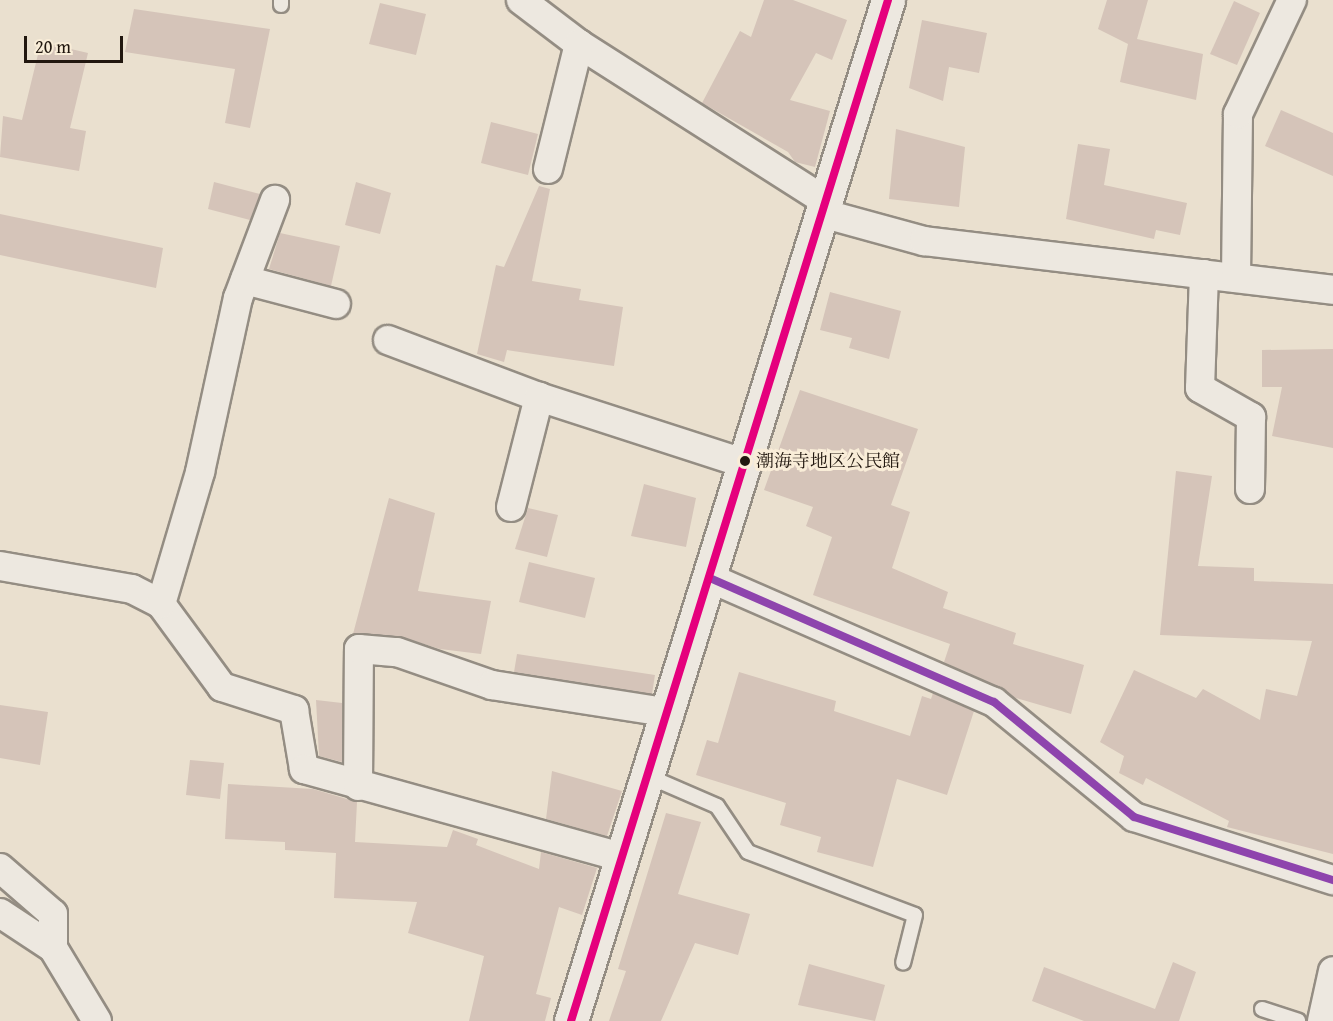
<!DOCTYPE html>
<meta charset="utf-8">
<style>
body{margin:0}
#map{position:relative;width:1333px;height:1021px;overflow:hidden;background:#eae0cf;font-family:"Gentium Book Plus","Noto Serif JP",serif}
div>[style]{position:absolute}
.building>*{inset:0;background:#d5c4b9}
.roads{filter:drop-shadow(2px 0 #948d83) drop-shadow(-2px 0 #948d83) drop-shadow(0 2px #948d83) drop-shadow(0 -2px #948d83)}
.lane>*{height:14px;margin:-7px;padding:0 7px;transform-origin:7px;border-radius:7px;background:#ede8e0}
.street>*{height:28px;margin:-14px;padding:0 14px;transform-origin:14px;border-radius:14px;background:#ede8e0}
.secondary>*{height:33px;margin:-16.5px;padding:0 16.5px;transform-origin:16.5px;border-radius:16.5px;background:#ede8e0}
.bus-1>*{height:8px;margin:-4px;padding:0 4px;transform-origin:4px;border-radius:4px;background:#8e44ad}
.bus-2>*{height:8px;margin:-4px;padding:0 4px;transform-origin:4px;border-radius:4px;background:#e5007d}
.dots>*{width:16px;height:16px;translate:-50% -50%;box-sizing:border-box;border:3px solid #f9edd8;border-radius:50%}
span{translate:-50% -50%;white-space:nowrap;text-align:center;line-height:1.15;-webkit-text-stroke:6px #f9edd8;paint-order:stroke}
.bus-label{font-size:18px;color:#21170f}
.left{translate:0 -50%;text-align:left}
.scale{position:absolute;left:24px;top:36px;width:99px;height:27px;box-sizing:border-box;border:3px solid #21170f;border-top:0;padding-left:8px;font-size:18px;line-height:21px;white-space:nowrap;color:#21170f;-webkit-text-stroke:4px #f9edd8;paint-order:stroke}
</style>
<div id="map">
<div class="building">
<i style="clip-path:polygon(764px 0,793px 0,847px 20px,832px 60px,816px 53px,790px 100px,830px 111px,815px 167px,795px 162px,788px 152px,702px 103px,740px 31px,751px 37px)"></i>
<i style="clip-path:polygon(1107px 0,1148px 0,1137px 39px,1203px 54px,1196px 100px,1120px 82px,1128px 44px,1098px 29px)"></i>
<i style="clip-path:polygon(1234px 1px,1260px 13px,1237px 65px,1210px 54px)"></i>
<i style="clip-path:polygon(380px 3px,426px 14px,416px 55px,369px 44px)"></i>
<i style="clip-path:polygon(134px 9px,270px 29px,250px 128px,225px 123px,235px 69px,125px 52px)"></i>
<i style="clip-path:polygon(922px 20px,987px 33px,979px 73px,949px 67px,943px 101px,909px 88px)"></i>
<i style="clip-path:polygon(41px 42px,88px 53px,70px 128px,86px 131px,79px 171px,0 157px,3px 116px,22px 120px)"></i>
<i style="clip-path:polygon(1281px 110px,1333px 133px,1333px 176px,1265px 146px)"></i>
<i style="clip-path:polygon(491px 122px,538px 134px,528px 175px,481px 163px)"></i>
<i style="clip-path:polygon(896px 129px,965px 147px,959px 207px,889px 199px)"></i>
<i style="clip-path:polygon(1078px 144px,1110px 149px,1104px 185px,1187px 203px,1180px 235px,1156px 230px,1154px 239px,1066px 219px)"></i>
<i style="clip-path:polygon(214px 182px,260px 194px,250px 220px,208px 209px)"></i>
<i style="clip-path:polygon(356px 182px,391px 193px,380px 234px,345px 225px)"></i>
<i style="clip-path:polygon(539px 186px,550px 189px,532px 281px,581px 289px,579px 300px,623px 307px,614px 366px,507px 350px,504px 362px,477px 354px,496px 265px,504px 267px)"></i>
<i style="clip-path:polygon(0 214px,163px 248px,156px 288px,0 255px)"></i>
<i style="clip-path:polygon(280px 233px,340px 246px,331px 286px,269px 269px)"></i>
<i style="clip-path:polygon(830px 292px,901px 311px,889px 359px,849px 348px,852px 338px,820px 330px)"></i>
<i style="clip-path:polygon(1333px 349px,1333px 448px,1272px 436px,1282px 387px,1262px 387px,1262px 350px)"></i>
<i style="clip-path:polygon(800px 390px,918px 429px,891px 505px,910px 512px,892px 568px,948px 592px,943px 608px,1016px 633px,1013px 644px,1084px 665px,1071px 714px,1016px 698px,944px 662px,950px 644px,813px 595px,832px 537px,806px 526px,813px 507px,764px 490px)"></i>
<i style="clip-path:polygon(1176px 471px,1212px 476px,1198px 566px,1254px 568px,1254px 581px,1333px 584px,1333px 854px,1227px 827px,1229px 821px,1146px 778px,1143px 785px,1119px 773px,1124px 756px,1100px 742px,1134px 670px,1196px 698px,1203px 689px,1260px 720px,1266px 689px,1297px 696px,1312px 641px,1160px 635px)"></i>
<i style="clip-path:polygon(644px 484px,696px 498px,686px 547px,631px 536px)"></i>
<i style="clip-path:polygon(389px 498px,435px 513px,418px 591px,491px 601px,481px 654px,440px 649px,398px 636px,353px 634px)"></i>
<i style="clip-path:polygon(528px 508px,558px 515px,547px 557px,515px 549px)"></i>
<i style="clip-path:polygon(529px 562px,595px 578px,585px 618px,519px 602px)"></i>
<i style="clip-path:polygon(517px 654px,655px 675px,652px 694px,514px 672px)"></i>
<i style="clip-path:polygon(739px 672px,836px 701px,834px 711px,910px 736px,922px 696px,931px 699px,933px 693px,974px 711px,947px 795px,897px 779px,873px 867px,817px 852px,821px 837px,780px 825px,786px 803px,696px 775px,707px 740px,718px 743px)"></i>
<i style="clip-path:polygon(316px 700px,342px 703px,342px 762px,319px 756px)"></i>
<i style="clip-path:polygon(0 705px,48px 712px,40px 765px,0 758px)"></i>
<i style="clip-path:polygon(190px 760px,224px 763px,220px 799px,186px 795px)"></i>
<i style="clip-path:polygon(552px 771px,622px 791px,607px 836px,546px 819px)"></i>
<i style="clip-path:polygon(228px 784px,313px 789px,357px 802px,355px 842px,447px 847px,453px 830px,478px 839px,476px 845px,539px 869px,541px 852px,597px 868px,582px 915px,559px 907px,536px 994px,551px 998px,545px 1021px,469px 1021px,484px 956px,408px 933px,417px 902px,334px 898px,336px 853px,285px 850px,285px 842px,225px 839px)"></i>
<i style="clip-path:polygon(666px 813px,701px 822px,678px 894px,750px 914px,738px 955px,695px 943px,661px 1021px,609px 1021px,626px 971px,618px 969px)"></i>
<i style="clip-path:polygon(1173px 962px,1196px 972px,1179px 1021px,1084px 1021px,1032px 1001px,1044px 967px,1155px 1009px)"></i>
<i style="clip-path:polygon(809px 964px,885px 985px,875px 1021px,798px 1005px)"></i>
</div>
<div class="roads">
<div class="lane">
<i style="left:281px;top:5px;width:5px;rotate:-90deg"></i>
<i style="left:650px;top:777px;width:73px;rotate:23.4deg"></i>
<i style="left:717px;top:806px;width:55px;rotate:56deg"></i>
<i style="left:748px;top:852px;width:178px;rotate:20.7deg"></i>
<i style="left:915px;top:915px;width:49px;rotate:104deg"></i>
<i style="left:1262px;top:1009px;width:38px;rotate:18deg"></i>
</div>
<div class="street">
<i style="left:521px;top:0;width:73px;rotate:37.2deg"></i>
<i style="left:579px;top:44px;width:294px;rotate:32.5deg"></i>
<i style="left:548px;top:169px;width:129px;rotate:-76.1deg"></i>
<i style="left:825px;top:214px;width:103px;rotate:15.3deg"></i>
<i style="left:924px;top:241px;width:412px;rotate:6.8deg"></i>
<i style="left:1204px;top:274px;width:114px;rotate:92deg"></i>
<i style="left:1200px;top:388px;width:59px;rotate:29.6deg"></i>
<i style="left:1251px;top:417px;width:72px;rotate:90.8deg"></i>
<i style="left:1236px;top:278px;width:164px;rotate:-89.3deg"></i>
<i style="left:1238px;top:114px;width:126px;rotate:-64.7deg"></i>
<i style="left:245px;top:280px;width:94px;rotate:14.8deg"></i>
<i style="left:388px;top:340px;width:161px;rotate:20.7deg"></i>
<i style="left:539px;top:397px;width:219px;rotate:17.9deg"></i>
<i style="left:511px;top:507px;width:114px;rotate:-75.7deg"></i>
<i style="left:0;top:566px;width:134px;rotate:9.9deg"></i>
<i style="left:132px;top:589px;width:33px;rotate:27deg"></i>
<i style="left:161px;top:604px;width:103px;rotate:53.7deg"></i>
<i style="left:222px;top:687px;width:76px;rotate:17.7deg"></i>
<i style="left:294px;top:710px;width:60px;rotate:80.4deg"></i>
<i style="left:304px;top:769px;width:332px;rotate:15.5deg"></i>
<i style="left:712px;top:579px;width:308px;rotate:23.6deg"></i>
<i style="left:994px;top:702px;width:181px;rotate:39.4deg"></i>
<i style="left:1134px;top:817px;width:209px;rotate:17.6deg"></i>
<i style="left:161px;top:604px;width:138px;rotate:-73.5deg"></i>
<i style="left:200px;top:472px;width:178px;rotate:-77.7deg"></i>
<i style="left:238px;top:298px;width:105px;rotate:-69.3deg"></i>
<i style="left:358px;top:786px;width:137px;rotate:-89.6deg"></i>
<i style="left:359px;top:649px;width:38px;rotate:5deg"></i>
<i style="left:397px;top:652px;width:101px;rotate:19.2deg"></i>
<i style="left:492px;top:685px;width:180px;rotate:8.9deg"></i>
<i style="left:0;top:868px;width:70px;rotate:41deg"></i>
<i style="left:53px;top:914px;width:34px;rotate:90deg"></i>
<i style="left:0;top:913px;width:64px;rotate:33.4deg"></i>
<i style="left:53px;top:948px;width:85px;rotate:58.9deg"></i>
<i style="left:1322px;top:1021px;width:51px;rotate:-77.6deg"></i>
</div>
<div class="secondary">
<i style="left:571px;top:1021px;width:1069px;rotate:-72.75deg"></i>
</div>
</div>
<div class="bus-1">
<i style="left:712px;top:579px;width:308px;rotate:23.6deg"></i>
<i style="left:994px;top:702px;width:181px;rotate:39.4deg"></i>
<i style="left:1134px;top:817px;width:209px;rotate:17.6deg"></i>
</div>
<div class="bus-2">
<i style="left:571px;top:1021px;width:1069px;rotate:-72.75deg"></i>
</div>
<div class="dots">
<i style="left:745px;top:461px;background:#21170f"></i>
</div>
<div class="bus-label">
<span class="left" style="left:756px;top:461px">潮海寺地区公民館</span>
</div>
<div class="scale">20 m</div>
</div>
